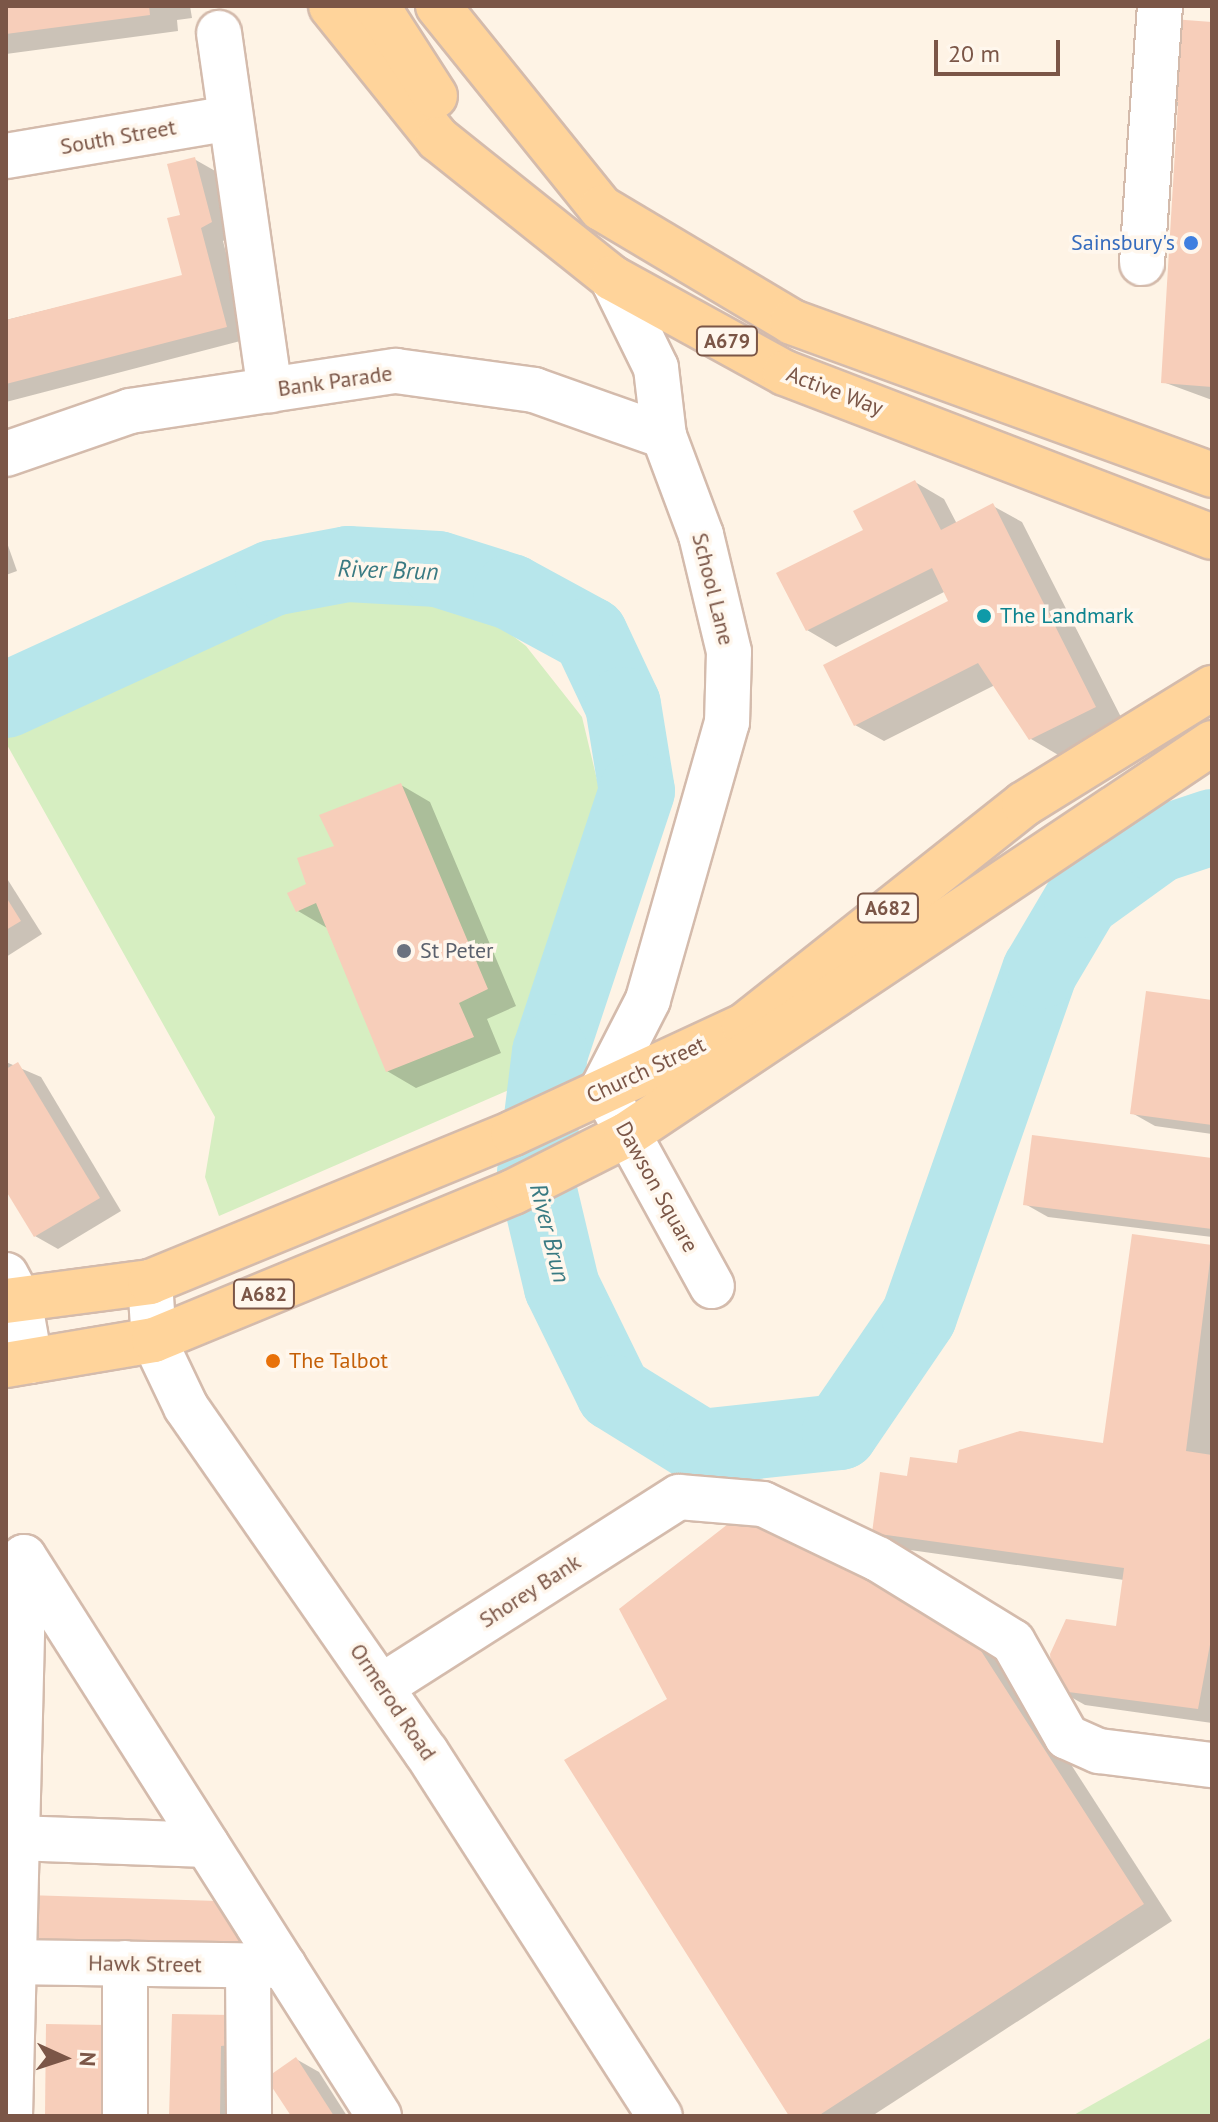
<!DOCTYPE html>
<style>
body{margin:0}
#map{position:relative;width:1218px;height:2122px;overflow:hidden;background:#fef3e5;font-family:"PT Sans",sans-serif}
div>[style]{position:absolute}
.green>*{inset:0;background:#d6eec1}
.shadow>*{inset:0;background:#0003}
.river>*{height:76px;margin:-38px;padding:0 38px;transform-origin:38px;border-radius:38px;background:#b7e6eb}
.building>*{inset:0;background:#f7ceba}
.roads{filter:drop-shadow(2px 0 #d4bbac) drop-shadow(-2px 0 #d4bbac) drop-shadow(0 2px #d4bbac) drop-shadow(0 -2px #d4bbac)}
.minor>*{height:44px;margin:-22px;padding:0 22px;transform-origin:22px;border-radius:22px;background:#fff}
.major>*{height:44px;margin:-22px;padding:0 22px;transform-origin:22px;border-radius:22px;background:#ffd49b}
.dots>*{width:22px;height:22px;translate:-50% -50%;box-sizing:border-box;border:4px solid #fff7ed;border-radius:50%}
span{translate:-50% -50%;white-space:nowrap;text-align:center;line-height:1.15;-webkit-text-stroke:7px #fff7ed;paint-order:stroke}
.shield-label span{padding:2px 6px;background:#fff7ed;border:2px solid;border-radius:6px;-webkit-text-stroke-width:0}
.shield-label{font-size:20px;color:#7b5647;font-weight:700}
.street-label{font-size:22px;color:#7b5647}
.shop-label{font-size:22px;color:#366cbe}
.right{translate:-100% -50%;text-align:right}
.culture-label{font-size:22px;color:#0d838f}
.left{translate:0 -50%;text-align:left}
.worship-label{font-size:22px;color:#5b616d}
.food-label{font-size:22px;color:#c56008}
.water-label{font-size:24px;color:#397a82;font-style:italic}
.frame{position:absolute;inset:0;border:8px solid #7b5647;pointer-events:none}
.north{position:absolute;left:24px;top:2018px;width:80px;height:80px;-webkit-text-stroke:6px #fff7ed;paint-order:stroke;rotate:93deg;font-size:22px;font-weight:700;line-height:32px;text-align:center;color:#7b5647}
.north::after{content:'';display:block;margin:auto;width:28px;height:36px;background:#7b5647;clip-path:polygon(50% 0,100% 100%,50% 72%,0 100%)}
.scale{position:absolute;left:934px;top:40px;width:126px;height:36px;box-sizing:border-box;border:4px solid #7b5647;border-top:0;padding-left:10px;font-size:24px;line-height:28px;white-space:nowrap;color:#7b5647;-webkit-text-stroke:6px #fff7ed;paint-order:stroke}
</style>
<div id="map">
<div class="green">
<i style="clip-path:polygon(355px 585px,465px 599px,526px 646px,582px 717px,599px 788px,527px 1082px,219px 1216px,205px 1177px,215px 1117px,6px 743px,6px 728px,284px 596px)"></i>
<i style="clip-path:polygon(1212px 2037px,1212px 2116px,1072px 2116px)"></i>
</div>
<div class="shadow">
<i style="clip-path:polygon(6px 6px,190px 6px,192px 18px,177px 20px,178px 31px,6px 54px)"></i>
<i style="clip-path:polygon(1212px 24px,1212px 400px,1163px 382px,1179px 107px,1168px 100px)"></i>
<i style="clip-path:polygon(194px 159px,217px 172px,234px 235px,223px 241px,248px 339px,6px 402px,6px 320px,184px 276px,182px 217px)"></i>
<i style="clip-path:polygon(915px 482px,944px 499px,957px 524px,993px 506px,1022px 522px,1124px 723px,1060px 756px,1031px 739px,995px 685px,884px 741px,855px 725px,951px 602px,946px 591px,836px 647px,807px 630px,865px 531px)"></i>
<i style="clip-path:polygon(6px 540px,17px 571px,6px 575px)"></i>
<i style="clip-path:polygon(401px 785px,430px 802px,516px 1006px,487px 1019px,501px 1053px,416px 1088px,387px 1071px,327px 928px,298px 911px,337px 847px)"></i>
<i style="clip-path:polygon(6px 877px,42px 934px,6px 957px)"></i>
<i style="clip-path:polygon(1212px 1002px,1212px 1134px,1155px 1126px,1132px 1113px)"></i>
<i style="clip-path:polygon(6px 1062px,41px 1077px,121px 1211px,58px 1249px,35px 1236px,6px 1188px)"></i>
<i style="clip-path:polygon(1212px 1160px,1212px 1237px,1048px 1217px,1025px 1204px)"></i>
<i style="clip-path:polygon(1133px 1236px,1212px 1247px,1212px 1723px,1085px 1705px,1055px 1688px,1118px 1628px,1124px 1580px,903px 1549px,874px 1532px,909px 1478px,1105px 1445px)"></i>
<i style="clip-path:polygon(737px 1519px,1003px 1659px,1172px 1921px,872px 2116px,792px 2116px,669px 1700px)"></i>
<i style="clip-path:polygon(231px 2017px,235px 2116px,171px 2116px)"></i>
<i style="clip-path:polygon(296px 2059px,319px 2072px,347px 2116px,293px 2116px)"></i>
</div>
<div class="river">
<i style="left:6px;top:700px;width:294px;rotate:-24.6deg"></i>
<i style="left:273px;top:578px;width:76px;rotate:-10.6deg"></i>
<i style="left:348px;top:564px;width:90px;rotate:3.2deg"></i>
<i style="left:438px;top:569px;width:77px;rotate:17.5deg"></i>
<i style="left:511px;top:592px;width:90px;rotate:28.6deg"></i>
<i style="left:590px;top:635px;width:77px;rotate:64.8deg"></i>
<i style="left:623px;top:705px;width:87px;rotate:80.8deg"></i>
<i style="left:637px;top:791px;width:275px;rotate:108.4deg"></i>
<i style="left:550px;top:1052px;width:123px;rotate:97deg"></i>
<i style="left:535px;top:1174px;width:116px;rotate:76.6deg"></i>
<i style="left:562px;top:1287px;width:118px;rotate:63.9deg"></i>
<i style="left:614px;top:1393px;width:102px;rotate:31.8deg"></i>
<i style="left:701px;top:1447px;width:140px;rotate:-6.2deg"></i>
<i style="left:840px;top:1432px;width:140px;rotate:-55.7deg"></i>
<i style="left:919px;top:1316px;width:366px;rotate:-70.7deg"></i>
<i style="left:1040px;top:971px;width:82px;rotate:-59.4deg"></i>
<i style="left:1082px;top:900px;width:94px;rotate:-35.9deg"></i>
<i style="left:1158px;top:845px;width:57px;rotate:-18.4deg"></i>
</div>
<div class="building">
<i style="clip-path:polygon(6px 6px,149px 6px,150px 15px,6px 34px)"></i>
<i style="clip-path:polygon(1172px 19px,1212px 22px,1212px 387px,1161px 383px,1178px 102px,1166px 102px)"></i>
<i style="clip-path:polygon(195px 157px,212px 222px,201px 228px,227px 327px,6px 384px,6px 320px,182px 275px,167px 218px,180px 215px,167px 164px)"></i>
<i style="clip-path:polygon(915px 480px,941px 530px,993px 503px,1096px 707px,1029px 740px,978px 663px,854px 726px,823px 665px,948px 601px,932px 568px,806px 631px,776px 573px,863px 530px,853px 511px)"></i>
<i style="clip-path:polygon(401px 783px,488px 989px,459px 1003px,474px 1037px,386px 1072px,316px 903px,296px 912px,287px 893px,306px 884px,297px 858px,334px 846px,319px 815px)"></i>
<i style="clip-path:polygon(6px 897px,21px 921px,6px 930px)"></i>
<i style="clip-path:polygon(1146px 991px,1212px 1000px,1212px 1125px,1130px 1114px)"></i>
<i style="clip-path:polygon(18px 1062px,100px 1198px,34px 1237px,6px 1191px,6px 1069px)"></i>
<i style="clip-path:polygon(1032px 1135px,1212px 1158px,1212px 1229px,1023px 1205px)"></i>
<i style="clip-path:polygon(1132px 1234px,1212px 1245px,1186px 1451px,1212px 1455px,1212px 1634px,1198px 1709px,1053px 1690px,1050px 1654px,1066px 1619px,1116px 1626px,1124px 1568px,872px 1533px,880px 1472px,907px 1476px,910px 1457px,957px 1463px,959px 1450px,1020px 1431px,1103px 1443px)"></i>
<i style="clip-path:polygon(737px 1517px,891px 1583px,974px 1640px,1144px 1904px,818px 2116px,789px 2116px,564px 1760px,667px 1699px,619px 1609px)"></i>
<i style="clip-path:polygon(26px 1895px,218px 1901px,248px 1945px,24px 1954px)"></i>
<i style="clip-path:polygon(172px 2014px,231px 2015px,231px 2045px,221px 2046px,220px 2116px,169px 2116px)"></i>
<i style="clip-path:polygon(46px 2024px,107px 2025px,106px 2116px,45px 2116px)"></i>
<i style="clip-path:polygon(296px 2057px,334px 2116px,291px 2116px,266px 2078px)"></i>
</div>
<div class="roads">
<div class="minor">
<i style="left:219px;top:33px;width:361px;rotate:81.9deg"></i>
<i style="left:6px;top:156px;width:227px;rotate:-9.6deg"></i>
<i style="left:1142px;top:263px;width:258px;rotate:-86deg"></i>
<i style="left:612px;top:278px;width:100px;rotate:63.9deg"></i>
<i style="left:656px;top:368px;width:68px;rotate:83.3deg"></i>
<i style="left:664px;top:436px;width:106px;rotate:69.5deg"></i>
<i style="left:701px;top:535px;width:120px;rotate:76.5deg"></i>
<i style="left:729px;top:652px;width:70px;rotate:91.6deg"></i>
<i style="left:727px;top:722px;width:289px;rotate:105.9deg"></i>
<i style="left:648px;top:1000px;width:99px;rotate:117.1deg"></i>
<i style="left:603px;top:1088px;width:226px;rotate:61.2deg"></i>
<i style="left:6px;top:454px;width:131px;rotate:-19.1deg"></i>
<i style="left:130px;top:411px;width:269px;rotate:-8.6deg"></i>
<i style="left:396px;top:371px;width:139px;rotate:7.8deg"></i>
<i style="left:534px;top:390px;width:138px;rotate:19.5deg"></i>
<i style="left:6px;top:1275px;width:27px;rotate:62deg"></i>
<i style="left:19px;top:1299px;width:63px;rotate:79.9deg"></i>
<i style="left:150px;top:1282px;width:58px;rotate:86.1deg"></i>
<i style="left:154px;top:1340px;width:74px;rotate:64.5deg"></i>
<i style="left:186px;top:1407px;width:420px;rotate:55.2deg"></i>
<i style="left:426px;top:1752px;width:433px;rotate:57.3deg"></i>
<i style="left:24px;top:1557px;width:662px;rotate:57.58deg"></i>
<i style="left:382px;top:1686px;width:352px;rotate:-32.5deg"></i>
<i style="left:679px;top:1497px;width:84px;rotate:4.8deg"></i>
<i style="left:763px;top:1504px;width:127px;rotate:25.6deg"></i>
<i style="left:878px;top:1559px;width:158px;rotate:31.6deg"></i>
<i style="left:1013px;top:1642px;width:109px;rotate:60.4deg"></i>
<i style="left:1067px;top:1737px;width:35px;rotate:24deg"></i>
<i style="left:1099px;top:1751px;width:114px;rotate:7.1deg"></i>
<i style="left:15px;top:1838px;width:192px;rotate:2.1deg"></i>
<i style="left:6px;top:1962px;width:278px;rotate:0.8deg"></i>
<i style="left:248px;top:1966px;width:150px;rotate:89.6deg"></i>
<i style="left:10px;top:2116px;width:559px;rotate:-88.57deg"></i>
<i style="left:125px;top:2116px;width:153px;rotate:-90deg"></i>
</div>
<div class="major">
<i style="left:331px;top:6px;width:171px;rotate:51.2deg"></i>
<i style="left:438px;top:139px;width:223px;rotate:38.6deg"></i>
<i style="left:612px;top:278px;width:197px;rotate:28.8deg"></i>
<i style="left:785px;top:373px;width:457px;rotate:21deg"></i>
<i style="left:377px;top:6px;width:107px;rotate:57.2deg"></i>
<i style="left:438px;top:6px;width:260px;rotate:51.1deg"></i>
<i style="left:601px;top:208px;width:222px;rotate:30.8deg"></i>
<i style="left:792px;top:322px;width:447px;rotate:20deg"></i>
<i style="left:6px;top:1301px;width:145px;rotate:-7.5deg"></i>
<i style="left:150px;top:1282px;width:392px;rotate:-22.3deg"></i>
<i style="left:513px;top:1133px;width:255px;rotate:-24.9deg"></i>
<i style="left:744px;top:1026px;width:357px;rotate:-38.4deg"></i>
<i style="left:1024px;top:804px;width:221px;rotate:-31.7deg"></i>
<i style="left:6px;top:1365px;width:150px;rotate:-9.6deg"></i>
<i style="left:154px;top:1340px;width:388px;rotate:-22.4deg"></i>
<i style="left:513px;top:1192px;width:127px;rotate:-26.8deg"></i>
<i style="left:626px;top:1135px;width:705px;rotate:-33.78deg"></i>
</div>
</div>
<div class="dots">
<i style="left:1191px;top:243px;background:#3f7fe0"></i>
<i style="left:984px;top:616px;background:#0f9aa8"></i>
<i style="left:404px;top:951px;background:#6b7280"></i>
<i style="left:273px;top:1361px;background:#e8710a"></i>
</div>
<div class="shield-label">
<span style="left:727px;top:341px">A679</span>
<span style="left:888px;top:908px">A682</span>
<span style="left:264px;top:1294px">A682</span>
</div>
<div class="street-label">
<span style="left:118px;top:137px;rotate:-10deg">South Street</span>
<span style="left:335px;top:381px;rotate:-8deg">Bank Parade</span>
<span style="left:835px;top:391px;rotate:21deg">Active Way</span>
<span style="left:713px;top:589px;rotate:76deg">School Lane</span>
<span style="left:646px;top:1070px;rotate:-25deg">Church Street</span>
<span style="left:657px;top:1187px;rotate:61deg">Dawson Square</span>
<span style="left:530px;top:1591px;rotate:-33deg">Shorey Bank</span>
<span style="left:393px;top:1702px;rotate:56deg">Ormerod Road</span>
<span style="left:145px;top:1964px;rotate:1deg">Hawk Street</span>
</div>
<div class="shop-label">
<span class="right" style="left:1175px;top:243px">Sainsbury's</span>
</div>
<div class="culture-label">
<span class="left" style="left:1000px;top:616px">The Landmark</span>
</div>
<div class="worship-label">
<span class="left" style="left:420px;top:951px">St Peter</span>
</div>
<div class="food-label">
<span class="left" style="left:289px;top:1361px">The Talbot</span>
</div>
<div class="water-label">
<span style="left:388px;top:570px;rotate:2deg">River Brun</span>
<span style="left:550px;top:1233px;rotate:76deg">River Brun</span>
</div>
<div class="frame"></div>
<div class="north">N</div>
<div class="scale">20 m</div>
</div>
